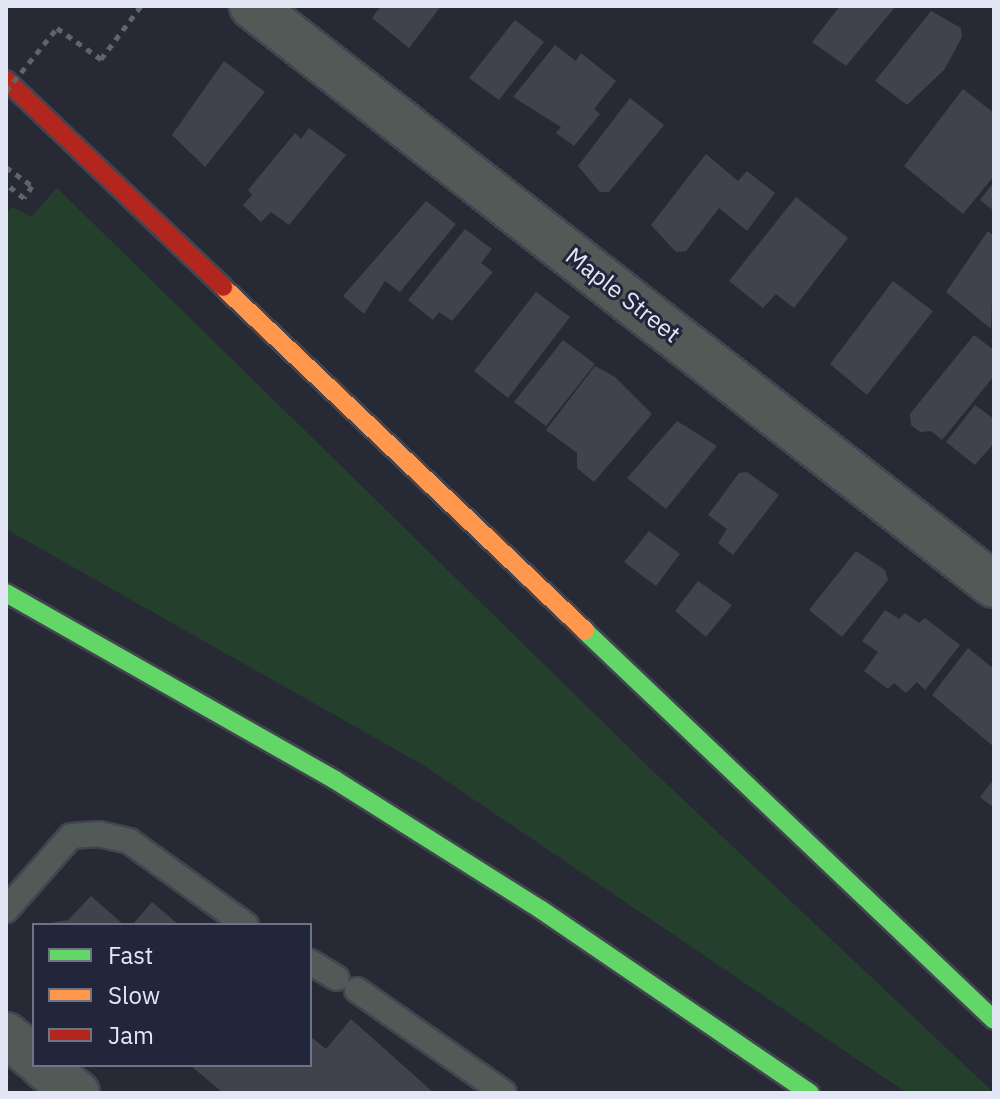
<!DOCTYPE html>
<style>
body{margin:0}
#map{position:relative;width:1000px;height:1099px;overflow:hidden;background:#272a35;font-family:"IBM Plex Sans",sans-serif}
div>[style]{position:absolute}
.green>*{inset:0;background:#24402c}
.building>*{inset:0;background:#40434c}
.path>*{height:5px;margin-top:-2.5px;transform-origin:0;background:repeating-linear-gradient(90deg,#606667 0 6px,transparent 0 12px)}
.roads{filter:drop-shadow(2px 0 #42454f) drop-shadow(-2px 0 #42454f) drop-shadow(0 2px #42454f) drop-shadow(0 -2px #42454f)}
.lane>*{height:24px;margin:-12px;padding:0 12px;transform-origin:12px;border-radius:12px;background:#525a58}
.street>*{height:44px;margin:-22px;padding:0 22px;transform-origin:22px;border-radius:22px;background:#525a58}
.fast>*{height:18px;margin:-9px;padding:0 9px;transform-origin:9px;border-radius:9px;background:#63d668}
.slow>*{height:18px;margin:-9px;padding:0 9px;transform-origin:9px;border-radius:9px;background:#ff974d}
.jam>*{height:18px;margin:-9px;padding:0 9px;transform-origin:9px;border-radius:9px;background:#b3261e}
.path-bridge>*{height:5px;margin-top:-2.5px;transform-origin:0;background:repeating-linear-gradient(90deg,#606667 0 6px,transparent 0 12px)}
span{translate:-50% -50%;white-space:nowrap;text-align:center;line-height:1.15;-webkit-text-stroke:6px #21263b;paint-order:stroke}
.street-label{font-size:24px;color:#e3e7f5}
.frame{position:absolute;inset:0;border:8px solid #e3e7f5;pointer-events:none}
.legend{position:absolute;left:32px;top:923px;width:280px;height:144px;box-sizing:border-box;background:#21263b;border:2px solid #6f7385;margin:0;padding:10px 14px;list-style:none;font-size:24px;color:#e3e7f5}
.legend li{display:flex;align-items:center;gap:16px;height:40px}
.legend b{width:40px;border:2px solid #6f7385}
</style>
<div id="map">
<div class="green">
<i style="clip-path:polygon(57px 188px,656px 774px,994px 1093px,907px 1093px,423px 765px,6px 529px,6px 215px,12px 207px,31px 217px)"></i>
</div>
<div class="building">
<i style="clip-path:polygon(381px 6px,441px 6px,409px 48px,372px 18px)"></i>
<i style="clip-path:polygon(840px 6px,896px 6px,846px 66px,812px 42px)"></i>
<i style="clip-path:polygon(931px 11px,961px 28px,962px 37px,944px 70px,907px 105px,875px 81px)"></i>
<i style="clip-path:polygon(515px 20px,544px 42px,499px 100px,469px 78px)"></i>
<i style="clip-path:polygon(555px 45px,576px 61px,581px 53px,616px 81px,594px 109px,600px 114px,574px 146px,556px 133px,561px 127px,513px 97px)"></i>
<i style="clip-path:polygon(224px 61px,265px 92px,205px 167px,172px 135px)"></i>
<i style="clip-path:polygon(963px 89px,994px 113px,994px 176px,963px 214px,904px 166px)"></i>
<i style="clip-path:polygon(630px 98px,664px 125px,609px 192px,600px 192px,578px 166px)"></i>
<i style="clip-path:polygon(309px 128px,346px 155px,289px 225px,271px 212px,261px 222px,243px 205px,252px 195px,248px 190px,295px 133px,301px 139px)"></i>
<i style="clip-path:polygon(706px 154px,738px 181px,747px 171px,775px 193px,747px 231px,719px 208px,686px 251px,676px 252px,651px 225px)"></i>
<i style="clip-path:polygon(994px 182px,994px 211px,980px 200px)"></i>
<i style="clip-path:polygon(796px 197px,848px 238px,794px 308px,776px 294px,763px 308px,729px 281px)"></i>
<i style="clip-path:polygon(426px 201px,456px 224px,400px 292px,385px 281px,364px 314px,343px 296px)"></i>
<i style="clip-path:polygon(465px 229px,492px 249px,481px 263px,493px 272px,452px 321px,439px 312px,433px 320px,408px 300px)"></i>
<i style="clip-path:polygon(988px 231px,994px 236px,991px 329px,946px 292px)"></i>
<i style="clip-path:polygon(893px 281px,933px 311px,867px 395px,830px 364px)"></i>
<i style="clip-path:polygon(536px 292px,570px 317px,508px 398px,474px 371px)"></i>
<i style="clip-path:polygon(974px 335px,994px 350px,994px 376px,942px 440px,931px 431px,920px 432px,911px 425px,910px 414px)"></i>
<i style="clip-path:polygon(563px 340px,595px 364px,546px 426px,514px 402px)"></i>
<i style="clip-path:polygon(595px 366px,615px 377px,652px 414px,594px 482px,577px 468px,577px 453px,546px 430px)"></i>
<i style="clip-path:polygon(975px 405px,994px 419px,994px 443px,975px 465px,946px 442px)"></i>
<i style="clip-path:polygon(677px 421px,717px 446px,666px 509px,627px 478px)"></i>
<i style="clip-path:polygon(747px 472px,779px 495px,733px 555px,718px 543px,727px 529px,708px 515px,739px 473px)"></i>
<i style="clip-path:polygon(649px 531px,680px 554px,656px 586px,624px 562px)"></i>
<i style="clip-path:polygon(856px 551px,885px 570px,888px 580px,842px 637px,809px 610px)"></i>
<i style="clip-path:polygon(698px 581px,732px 605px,706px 637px,675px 611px)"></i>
<i style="clip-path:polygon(885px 610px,899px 619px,905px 613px,919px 623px,925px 618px,960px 645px,925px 690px,917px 682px,906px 693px,894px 683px,888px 689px,864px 671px,878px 652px,862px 641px)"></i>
<i style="clip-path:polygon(968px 648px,994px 669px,994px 747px,932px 695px)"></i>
<i style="clip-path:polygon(994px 779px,994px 808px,980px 797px)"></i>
<i style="clip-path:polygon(91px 896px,124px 925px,40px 925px,68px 920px)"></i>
<i style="clip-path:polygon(152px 902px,179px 925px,132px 925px)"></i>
<i style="clip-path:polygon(351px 1019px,434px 1093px,223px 1093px,190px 1065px,310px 1065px,310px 1036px,326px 1049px)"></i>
</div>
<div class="path">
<i style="left:57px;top:28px;width:54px;rotate:35.2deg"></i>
<i style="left:101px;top:59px;width:66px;rotate:-53deg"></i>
<i style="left:6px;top:167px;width:32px;rotate:36deg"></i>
<i style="left:32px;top:186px;width:14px;rotate:124deg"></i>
<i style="left:24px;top:198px;width:23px;rotate:-142deg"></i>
</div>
<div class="roads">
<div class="lane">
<i style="left:6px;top:910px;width:98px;rotate:-48.7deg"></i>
<i style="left:71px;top:836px;width:28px;rotate:-4deg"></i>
<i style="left:99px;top:834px;width:31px;rotate:13deg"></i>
<i style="left:129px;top:841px;width:144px;rotate:35.7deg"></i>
<i style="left:310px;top:962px;width:31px;rotate:31deg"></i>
<i style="left:357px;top:990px;width:179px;rotate:35deg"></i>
</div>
<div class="street">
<i style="left:252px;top:6px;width:941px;rotate:37.97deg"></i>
<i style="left:6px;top:1035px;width:36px;rotate:39deg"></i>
<i style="left:42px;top:1065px;width:45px;rotate:38.7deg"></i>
</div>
<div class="fast">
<i style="left:6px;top:593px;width:378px;rotate:29.6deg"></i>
<i style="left:335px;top:780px;width:242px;rotate:32.2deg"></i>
<i style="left:540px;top:909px;width:327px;rotate:34.3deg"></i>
<i style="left:585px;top:631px;width:564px;rotate:43.56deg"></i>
</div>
<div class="slow">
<i style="left:223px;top:287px;width:499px;rotate:43.5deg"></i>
</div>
<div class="jam">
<i style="left:6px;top:80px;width:300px;rotate:43.6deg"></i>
</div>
</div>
<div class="path-bridge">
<i style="left:6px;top:91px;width:81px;rotate:-51deg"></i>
</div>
<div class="street-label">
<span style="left:623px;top:295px;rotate:38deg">Maple Street</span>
</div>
<div class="frame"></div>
<ul class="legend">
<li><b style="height:10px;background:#63d668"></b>Fast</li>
<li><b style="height:10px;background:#ff974d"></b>Slow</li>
<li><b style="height:10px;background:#b3261e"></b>Jam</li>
</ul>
</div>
